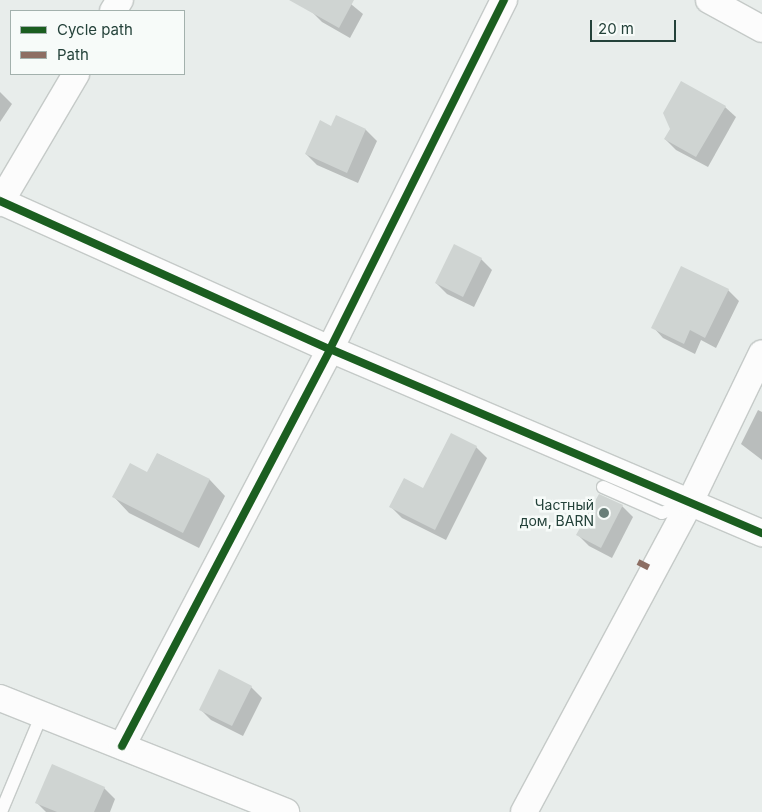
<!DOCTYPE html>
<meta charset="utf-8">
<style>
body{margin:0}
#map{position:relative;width:762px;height:812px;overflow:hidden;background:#e8edeb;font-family:Inter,sans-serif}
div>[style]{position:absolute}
.shadow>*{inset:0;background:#0003}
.building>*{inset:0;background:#cfd4d2}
.roads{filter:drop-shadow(1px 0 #c5cac8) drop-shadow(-1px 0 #c5cac8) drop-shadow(0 1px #c5cac8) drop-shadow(0 -1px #c5cac8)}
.service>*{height:12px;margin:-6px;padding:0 6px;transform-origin:6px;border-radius:6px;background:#fcfcfc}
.minor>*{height:26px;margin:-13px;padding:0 13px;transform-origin:13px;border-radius:13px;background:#fcfcfc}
.quiet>*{height:6px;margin-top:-3px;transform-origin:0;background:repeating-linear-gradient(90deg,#8d6e63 0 12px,transparent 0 18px)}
.cycleway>*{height:8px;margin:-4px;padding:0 4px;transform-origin:4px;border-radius:4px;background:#1b5e20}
.dots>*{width:14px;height:14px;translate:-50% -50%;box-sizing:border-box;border:2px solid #f7fbf9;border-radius:50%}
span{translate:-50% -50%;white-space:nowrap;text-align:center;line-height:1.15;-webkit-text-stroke:5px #f7fbf9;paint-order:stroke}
.poi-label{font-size:14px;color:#24423a}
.right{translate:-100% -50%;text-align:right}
.legend{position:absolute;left:10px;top:10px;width:175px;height:65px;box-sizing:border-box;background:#f7fbf9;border:1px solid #a3b1ad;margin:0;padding:6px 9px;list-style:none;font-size:15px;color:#24423a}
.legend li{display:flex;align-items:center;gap:10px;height:25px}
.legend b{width:25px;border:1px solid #a3b1ad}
.scale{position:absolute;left:590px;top:20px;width:86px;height:22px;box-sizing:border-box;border:2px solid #24423a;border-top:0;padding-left:6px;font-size:15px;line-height:18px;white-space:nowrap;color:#24423a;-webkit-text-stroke:4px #f7fbf9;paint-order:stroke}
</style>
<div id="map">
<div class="shadow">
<i style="clip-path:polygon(317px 0,346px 0,363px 14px,350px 38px,322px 22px,311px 11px)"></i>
<i style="clip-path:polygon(0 92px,12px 104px,0 122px)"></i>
<i style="clip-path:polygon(725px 107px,736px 117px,708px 167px,676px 150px,665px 139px)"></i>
<i style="clip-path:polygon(336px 117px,366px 130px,377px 141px,358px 183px,317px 165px,306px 154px,332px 127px)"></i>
<i style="clip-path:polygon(481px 259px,492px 270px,474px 307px,447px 294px,436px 283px)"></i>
<i style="clip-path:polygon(728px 290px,739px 301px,716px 348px,701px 340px,695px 354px,663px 338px,653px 327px)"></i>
<i style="clip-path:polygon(758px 410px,762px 412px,762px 460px,741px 444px)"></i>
<i style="clip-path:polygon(476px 447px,487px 458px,446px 540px,402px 518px,391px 507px,424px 490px)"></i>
<i style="clip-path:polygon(158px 454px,210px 480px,225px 496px,199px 548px,129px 513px,114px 497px,148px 473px)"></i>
<i style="clip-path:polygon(622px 506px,633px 517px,612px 558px,589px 546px,578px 535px)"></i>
<i style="clip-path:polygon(251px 687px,262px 698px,243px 736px,211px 720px,200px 709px)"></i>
<i style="clip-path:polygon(104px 788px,115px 799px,110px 812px,46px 812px,37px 803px)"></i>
</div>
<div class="building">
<i style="clip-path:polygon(289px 0,354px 0,339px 28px)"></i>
<i style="clip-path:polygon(681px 81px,726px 106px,696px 157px,664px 139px,670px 129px,663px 113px)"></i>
<i style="clip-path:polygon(336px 115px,366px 129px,347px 173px,305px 154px,320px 120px,331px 126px)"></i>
<i style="clip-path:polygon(454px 244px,482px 258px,463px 297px,435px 283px)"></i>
<i style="clip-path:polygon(681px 266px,729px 289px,705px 338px,690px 330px,684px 344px,651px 328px)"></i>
<i style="clip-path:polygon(451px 433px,477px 446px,435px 530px,389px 507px,404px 478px,423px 488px)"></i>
<i style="clip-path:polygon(157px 453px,210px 479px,183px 533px,112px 497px,130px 463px,147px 472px)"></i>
<i style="clip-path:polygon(599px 494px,623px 505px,601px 548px,576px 535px)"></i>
<i style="clip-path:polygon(219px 669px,252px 686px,232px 726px,199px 710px)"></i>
<i style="clip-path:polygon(52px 764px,105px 787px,94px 812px,57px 812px,35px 803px)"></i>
</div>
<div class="roads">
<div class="service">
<i style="left:603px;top:487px;width:64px;rotate:23.8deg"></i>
<i style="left:662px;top:513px;width:27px;rotate:-22deg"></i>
<i style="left:1px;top:812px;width:106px;rotate:-67.3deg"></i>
</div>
<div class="minor">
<i style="left:709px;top:0;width:60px;rotate:28.7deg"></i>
<i style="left:113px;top:11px;width:13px;rotate:-58deg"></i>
<i style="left:0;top:201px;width:362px;rotate:24.2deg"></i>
<i style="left:330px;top:349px;width:470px;rotate:23.1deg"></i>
<i style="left:0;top:203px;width:150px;rotate:-59.5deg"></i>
<i style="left:0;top:698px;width:308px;rotate:21.7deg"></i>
<i style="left:122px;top:746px;width:448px;rotate:-62.3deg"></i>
<i style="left:330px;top:349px;width:390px;rotate:-63.5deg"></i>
<i style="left:524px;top:812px;width:352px;rotate:-61.8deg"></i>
<i style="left:690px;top:502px;width:165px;rotate:-64.2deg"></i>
</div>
</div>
<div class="quiet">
<i style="left:638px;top:562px;width:16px;rotate:27deg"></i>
</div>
<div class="cycleway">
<i style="left:0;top:201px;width:362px;rotate:24.2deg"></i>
<i style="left:330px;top:349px;width:470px;rotate:23.1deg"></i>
<i style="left:122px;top:746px;width:448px;rotate:-62.3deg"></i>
<i style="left:330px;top:349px;width:390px;rotate:-63.5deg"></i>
</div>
<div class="dots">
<i style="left:604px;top:513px;background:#697e78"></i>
</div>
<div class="poi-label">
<span class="right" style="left:594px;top:513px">Частный<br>дом, BARN</span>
</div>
<ul class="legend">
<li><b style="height:6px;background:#1b5e20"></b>Cycle path</li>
<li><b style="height:6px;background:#8d6e63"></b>Path</li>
</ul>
<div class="scale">20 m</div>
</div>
